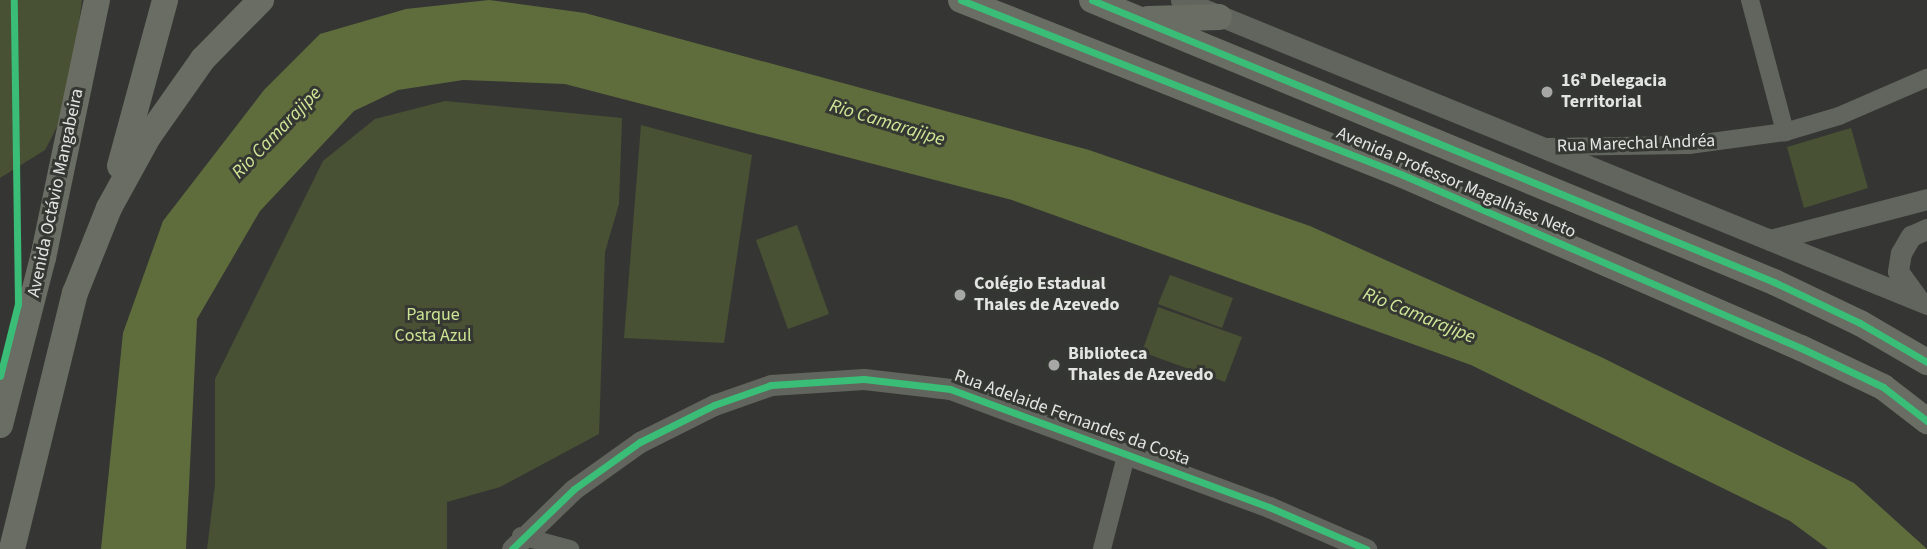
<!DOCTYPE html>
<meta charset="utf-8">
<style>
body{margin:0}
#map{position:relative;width:1927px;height:549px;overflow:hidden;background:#353633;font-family:"Source Sans 3",sans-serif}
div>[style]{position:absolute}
.green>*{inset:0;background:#485133}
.water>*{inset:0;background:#5f6d3d}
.minor>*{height:18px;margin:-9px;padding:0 9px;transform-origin:9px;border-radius:9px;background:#62655d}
.tertiary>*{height:21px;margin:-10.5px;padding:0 10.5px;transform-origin:10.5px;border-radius:10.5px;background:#62655d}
.primary>*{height:26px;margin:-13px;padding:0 13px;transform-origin:13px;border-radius:13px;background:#6a6d63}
.cycleway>*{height:7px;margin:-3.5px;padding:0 3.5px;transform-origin:3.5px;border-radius:3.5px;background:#3abd76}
.dots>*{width:19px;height:19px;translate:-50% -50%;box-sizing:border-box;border:4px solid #353732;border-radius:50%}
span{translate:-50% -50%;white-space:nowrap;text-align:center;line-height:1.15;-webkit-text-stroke:6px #353732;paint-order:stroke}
.poi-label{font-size:18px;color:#e4e5e2;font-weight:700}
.left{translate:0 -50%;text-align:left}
.street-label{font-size:18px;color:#e4e5e2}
.park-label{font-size:18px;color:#cce493}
.water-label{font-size:19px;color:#d0e898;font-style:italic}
</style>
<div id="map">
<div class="green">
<i style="clip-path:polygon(0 0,82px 0,71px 83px,60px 121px,45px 150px,0 178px)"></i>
<i style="clip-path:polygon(445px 101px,622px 118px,619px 204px,605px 252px,599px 434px,500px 487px,447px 502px,447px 549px,207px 549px,215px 485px,215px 379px,323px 161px,375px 119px)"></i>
<i style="clip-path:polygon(641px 125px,752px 155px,724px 343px,624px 338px)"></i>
<i style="clip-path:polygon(1851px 128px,1868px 188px,1804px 208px,1787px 147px)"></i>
<i style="clip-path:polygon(797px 225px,829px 314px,788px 329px,756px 240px)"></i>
<i style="clip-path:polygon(1170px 275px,1233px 298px,1222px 328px,1158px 304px)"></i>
<i style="clip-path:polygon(1158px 307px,1242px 337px,1225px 382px,1142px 352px)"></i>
</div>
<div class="water">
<i style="clip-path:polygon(489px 0,585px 13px,1089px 150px,1310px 226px,1601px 357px,1854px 483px,1927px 549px,1828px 549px,1790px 521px,1471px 365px,1012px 200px,565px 84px,463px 80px,398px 90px,354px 111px,260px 211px,197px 319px,186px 549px,101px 549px,123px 333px,163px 221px,264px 90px,320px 34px,406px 9px)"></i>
</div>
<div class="minor">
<i style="left:1750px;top:0;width:137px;rotate:75.1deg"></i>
<i style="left:1546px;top:147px;width:143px;rotate:-0.8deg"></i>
<i style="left:1689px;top:145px;width:97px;rotate:-7.7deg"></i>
<i style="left:1785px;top:132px;width:56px;rotate:-16.5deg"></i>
<i style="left:1839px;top:116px;width:96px;rotate:-23.4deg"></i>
<i style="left:521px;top:536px;width:51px;rotate:14.9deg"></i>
<i style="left:1102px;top:549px;width:100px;rotate:-75.5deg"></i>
</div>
<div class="tertiary">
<i style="left:1181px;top:0;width:806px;rotate:22.17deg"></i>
<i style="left:1770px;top:240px;width:162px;rotate:-14.6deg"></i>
<i style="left:1918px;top:299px;width:34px;rotate:-126deg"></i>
<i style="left:1898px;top:271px;width:18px;rotate:-81deg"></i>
<i style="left:1901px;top:253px;width:20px;rotate:-60deg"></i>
<i style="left:1911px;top:236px;width:17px;rotate:-24deg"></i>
<i style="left:512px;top:549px;width:86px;rotate:-44.1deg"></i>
<i style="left:574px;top:489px;width:81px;rotate:-35.5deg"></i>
<i style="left:640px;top:442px;width:83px;rotate:-26.6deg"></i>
<i style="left:714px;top:405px;width:60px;rotate:-19.3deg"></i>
<i style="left:771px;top:385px;width:93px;rotate:-3.7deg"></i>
<i style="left:864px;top:379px;width:87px;rotate:6.6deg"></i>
<i style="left:950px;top:389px;width:340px;rotate:20.3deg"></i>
<i style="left:1269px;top:507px;width:106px;rotate:23.4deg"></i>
</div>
<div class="primary">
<i style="left:961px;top:0;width:475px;rotate:21.6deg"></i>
<i style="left:1403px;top:175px;width:434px;rotate:23.5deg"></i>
<i style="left:1801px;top:348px;width:91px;rotate:25.4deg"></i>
<i style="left:1883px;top:387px;width:56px;rotate:37.7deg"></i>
<i style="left:1092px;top:0;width:738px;rotate:22.46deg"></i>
<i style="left:1774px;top:282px;width:95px;rotate:25.5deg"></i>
<i style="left:1860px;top:323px;width:78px;rotate:30.2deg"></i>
<i style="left:1148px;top:19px;width:71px;rotate:-1.6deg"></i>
<i style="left:120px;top:166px;width:172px;rotate:-74.8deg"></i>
<i style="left:0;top:425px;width:172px;rotate:-75.6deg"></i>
<i style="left:43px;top:258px;width:264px;rotate:-78.2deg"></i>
<i style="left:12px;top:549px;width:264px;rotate:-76.2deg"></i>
<i style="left:75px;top:293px;width:92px;rotate:-68.2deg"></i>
<i style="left:109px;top:208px;width:81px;rotate:-61.2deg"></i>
<i style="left:148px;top:137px;width:95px;rotate:-54.8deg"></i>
<i style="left:203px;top:59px;width:83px;rotate:-45.5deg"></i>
</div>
<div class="cycleway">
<i style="left:961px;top:0;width:475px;rotate:21.6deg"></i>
<i style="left:1403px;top:175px;width:434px;rotate:23.5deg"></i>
<i style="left:1801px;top:348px;width:91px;rotate:25.4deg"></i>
<i style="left:1883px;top:387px;width:56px;rotate:37.7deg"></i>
<i style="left:1092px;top:0;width:738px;rotate:22.46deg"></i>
<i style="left:1774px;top:282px;width:95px;rotate:25.5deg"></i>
<i style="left:1860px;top:323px;width:78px;rotate:30.2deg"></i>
<i style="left:0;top:376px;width:74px;rotate:-76deg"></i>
<i style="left:18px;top:304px;width:304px;rotate:-90.8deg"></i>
<i style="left:512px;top:549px;width:86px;rotate:-44.1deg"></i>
<i style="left:574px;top:489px;width:81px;rotate:-35.5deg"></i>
<i style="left:640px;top:442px;width:83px;rotate:-26.6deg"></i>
<i style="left:714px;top:405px;width:60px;rotate:-19.3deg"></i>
<i style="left:771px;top:385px;width:93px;rotate:-3.7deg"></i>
<i style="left:864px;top:379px;width:87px;rotate:6.6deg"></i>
<i style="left:950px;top:389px;width:340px;rotate:20.3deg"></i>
<i style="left:1269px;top:507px;width:106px;rotate:23.4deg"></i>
</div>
<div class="dots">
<i style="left:1547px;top:92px;background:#a7a8a5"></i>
<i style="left:960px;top:295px;background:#a7a8a5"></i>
<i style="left:1054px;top:365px;background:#a7a8a5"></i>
</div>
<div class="poi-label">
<span class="left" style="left:1561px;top:92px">16ª Delegacia<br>Territorial</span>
<span class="left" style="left:974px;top:295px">Colégio Estadual<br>Thales de Azevedo</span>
<span class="left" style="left:1068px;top:365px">Biblioteca<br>Thales de Azevedo</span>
</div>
<div class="street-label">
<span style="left:1636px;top:144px;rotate:-2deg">Rua Marechal Andréa</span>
<span style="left:1456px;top:183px;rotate:23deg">Avenida Professor Magalhães Neto</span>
<span style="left:56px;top:193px;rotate:-78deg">Avenida Octávio Mangabeira</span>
<span style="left:1072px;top:418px;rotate:20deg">Rua Adelaide Fernandes da Costa</span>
</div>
<div class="park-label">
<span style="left:433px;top:326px">Parque<br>Costa Azul</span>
</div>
<div class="water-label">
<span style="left:887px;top:123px;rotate:17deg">Rio Camarajipe</span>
<span style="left:277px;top:133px;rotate:-46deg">Rio Camarajipe</span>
<span style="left:1419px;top:316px;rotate:22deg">Rio Camarajipe</span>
</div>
</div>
